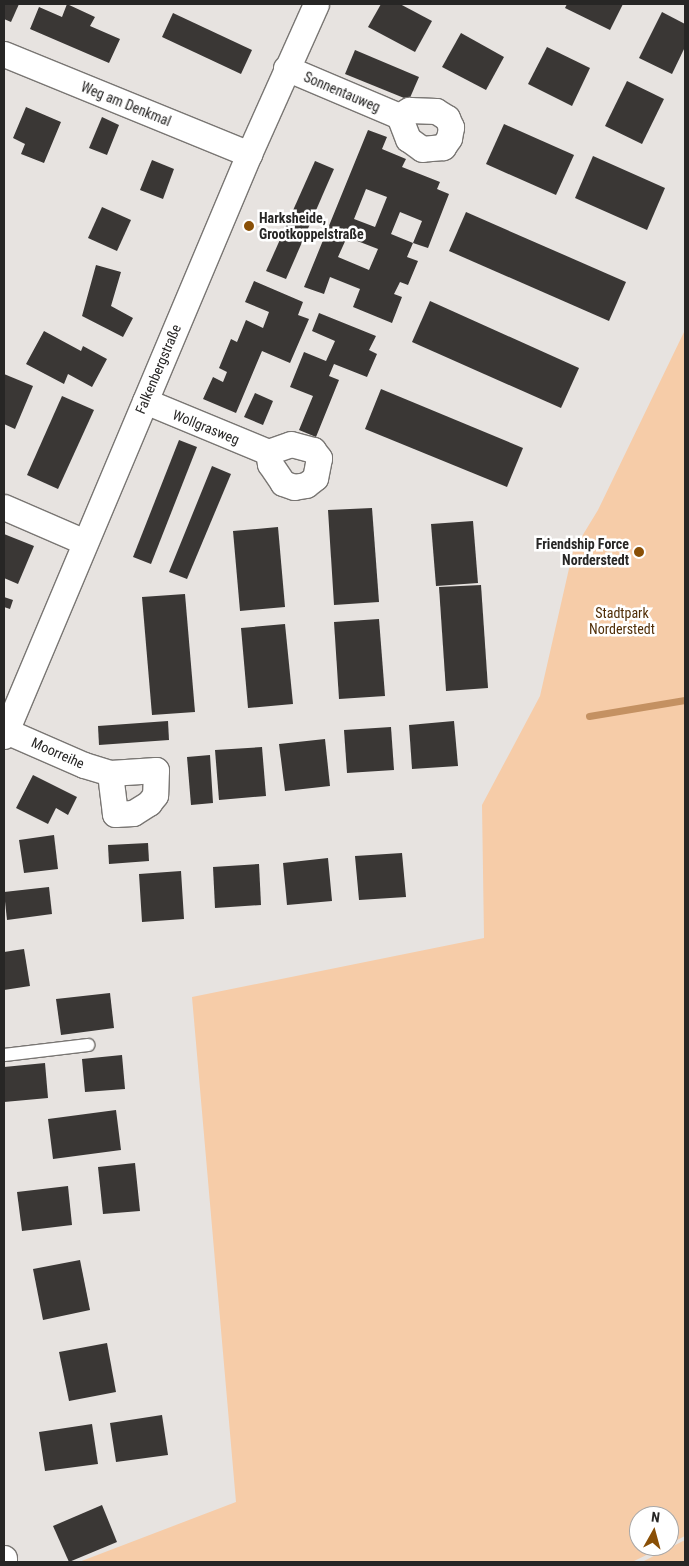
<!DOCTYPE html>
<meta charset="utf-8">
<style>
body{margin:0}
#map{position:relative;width:689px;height:1566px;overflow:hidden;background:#e7e3e0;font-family:"Roboto Condensed",sans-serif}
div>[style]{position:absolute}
.green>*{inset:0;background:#f6cca8}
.stream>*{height:7px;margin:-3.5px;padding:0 3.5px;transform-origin:3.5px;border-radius:3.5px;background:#c49162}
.building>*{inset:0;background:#3a3735}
.roads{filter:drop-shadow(1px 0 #797673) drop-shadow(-1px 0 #797673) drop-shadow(0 1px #797673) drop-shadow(0 -1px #797673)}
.lane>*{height:12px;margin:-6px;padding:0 6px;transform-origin:6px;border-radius:6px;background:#fff}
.street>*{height:25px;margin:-12.5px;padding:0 12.5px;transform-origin:12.5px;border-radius:12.5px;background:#fff}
.dots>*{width:14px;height:14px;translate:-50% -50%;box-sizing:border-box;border:2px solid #fff;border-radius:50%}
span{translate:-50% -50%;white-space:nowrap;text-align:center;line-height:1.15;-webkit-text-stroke:5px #fff;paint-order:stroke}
.street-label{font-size:14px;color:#272625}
.poi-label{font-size:14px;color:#272625;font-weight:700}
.left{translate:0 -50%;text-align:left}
.right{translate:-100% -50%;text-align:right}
.park-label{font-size:14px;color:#502e07}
.frame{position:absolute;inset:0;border:5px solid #272625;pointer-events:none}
.north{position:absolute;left:629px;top:1506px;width:50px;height:50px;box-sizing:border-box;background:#fff;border:1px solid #a9a8a8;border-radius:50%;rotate:7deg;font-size:14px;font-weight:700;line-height:20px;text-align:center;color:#272625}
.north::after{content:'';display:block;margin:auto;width:18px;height:22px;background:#894f06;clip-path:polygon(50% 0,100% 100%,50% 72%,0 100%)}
</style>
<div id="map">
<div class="green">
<i style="clip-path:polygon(685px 330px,685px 1536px,669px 1544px,669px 1516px,639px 1516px,639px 1546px,665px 1546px,632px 1562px,79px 1562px,236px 1502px,192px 997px,484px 938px,482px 805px,540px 696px,573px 551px,598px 510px)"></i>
<i style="clip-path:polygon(685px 1540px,685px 1562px,642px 1562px)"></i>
</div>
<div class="stream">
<i style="left:589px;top:716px;width:97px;rotate:-9.5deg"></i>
</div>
<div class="building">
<i style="clip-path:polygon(4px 4px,19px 4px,11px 22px,4px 19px)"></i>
<i style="clip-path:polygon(67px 4px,95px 17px,90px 26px,120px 39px,109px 63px,30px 29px,39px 7px,62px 17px)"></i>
<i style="clip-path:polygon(381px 4px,400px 4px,432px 21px,415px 52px,368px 27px)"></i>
<i style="clip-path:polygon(567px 4px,623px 4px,610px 30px,565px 8px)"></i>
<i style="clip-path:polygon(662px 12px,685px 24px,685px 47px,672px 74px,639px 58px)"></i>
<i style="clip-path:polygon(173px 13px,252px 50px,241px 74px,162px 37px)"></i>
<i style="clip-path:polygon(461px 33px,504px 57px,486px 90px,442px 67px)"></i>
<i style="clip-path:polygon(547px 47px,590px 68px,572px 106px,528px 84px)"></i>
<i style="clip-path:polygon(355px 50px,419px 77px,409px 100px,345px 74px)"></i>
<i style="clip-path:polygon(627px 81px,664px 99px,642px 144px,605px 126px)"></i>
<i style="clip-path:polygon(26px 107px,61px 122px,44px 163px,21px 154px,25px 144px,13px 138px)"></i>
<i style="clip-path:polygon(102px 117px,119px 125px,107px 155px,89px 148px)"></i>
<i style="clip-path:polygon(504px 124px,574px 155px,556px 195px,486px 164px)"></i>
<i style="clip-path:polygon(evenodd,368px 130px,387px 137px,382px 149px,406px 159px,402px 167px,440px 182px,437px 189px,449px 194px,428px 248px,413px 243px,422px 221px,400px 212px,391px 234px,413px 243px,407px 257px,418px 261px,408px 285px,400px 282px,394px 294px,402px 297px,392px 323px,353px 307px,360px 289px,330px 277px,324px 294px,304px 287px,368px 130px,366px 189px,387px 197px,375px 227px,354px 219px,366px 189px,368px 130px,347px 237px,378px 249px,369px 270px,338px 257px,347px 237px)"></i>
<i style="clip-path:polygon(593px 156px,665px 188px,647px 230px,575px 198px)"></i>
<i style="clip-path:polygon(152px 160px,174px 169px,163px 199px,140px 190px)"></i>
<i style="clip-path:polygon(315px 161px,334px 169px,286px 279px,266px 271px)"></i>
<i style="clip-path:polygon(102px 207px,131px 220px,117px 251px,88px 238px)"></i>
<i style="clip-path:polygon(466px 212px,626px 282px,609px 321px,449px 251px)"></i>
<i style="clip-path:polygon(96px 265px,121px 272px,111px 306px,133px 318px,123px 337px,82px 316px)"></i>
<i style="clip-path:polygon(254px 281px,303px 302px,298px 315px,309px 319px,290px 363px,262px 351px,236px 413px,203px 399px,213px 377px,223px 382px,227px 372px,219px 368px,231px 339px,237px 342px,246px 320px,263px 328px,269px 312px,245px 302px)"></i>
<i style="clip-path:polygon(430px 301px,579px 368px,561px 408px,412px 342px)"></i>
<i style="clip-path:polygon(319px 313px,376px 336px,369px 350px,377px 354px,367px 377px,334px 364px,329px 376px,339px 380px,316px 437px,299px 430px,313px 396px,290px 387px,304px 352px,326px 361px,335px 341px,312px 331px)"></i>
<i style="clip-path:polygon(44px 331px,81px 351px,83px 346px,107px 359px,92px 387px,68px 374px,64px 384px,26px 364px)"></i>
<i style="clip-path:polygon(4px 374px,33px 386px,15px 429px,4px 424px)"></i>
<i style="clip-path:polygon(381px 389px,523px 448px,507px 487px,365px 429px)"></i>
<i style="clip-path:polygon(255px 393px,273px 401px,263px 425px,244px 417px)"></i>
<i style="clip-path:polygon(62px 396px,94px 410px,58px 489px,27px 475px)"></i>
<i style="clip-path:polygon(179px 440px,197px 447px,151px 564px,133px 557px)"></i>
<i style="clip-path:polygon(212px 466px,231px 474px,187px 579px,169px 572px)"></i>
<i style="clip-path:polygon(372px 508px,379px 602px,334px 605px,328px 510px)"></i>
<i style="clip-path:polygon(473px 521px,478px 583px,436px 586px,431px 524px)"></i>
<i style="clip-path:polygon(278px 527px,285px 607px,240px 611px,233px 531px)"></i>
<i style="clip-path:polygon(4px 534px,34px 546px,18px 584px,4px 578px)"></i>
<i style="clip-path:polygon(481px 585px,488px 688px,446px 691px,439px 587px)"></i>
<i style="clip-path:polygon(185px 594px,195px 712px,152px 715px,142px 597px)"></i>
<i style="clip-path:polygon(4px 597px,13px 600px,10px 609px,4px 607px)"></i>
<i style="clip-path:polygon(379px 619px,385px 696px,339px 699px,334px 622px)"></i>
<i style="clip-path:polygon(285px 624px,293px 704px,248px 708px,241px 628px)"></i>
<i style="clip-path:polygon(168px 721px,169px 740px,99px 745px,98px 726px)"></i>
<i style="clip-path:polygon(454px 721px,458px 766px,412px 769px,409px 725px)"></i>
<i style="clip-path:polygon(391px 727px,394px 770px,347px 773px,344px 730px)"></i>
<i style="clip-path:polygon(325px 739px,330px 786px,285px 791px,279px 744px)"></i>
<i style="clip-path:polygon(262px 747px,266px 796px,219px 800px,215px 750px)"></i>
<i style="clip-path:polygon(210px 755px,213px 803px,191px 805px,187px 757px)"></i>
<i style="clip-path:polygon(33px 775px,77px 797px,68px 815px,56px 808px,48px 824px,16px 808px)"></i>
<i style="clip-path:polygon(54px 835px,58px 869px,24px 873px,19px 840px)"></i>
<i style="clip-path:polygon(148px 843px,149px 861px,109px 864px,108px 845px)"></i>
<i style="clip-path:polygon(402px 853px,406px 897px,359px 900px,355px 856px)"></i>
<i style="clip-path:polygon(328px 858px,332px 901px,287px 905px,283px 863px)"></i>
<i style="clip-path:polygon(259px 864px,261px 905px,215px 908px,213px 867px)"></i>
<i style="clip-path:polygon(181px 871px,184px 919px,142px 922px,139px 874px)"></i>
<i style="clip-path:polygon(49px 887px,52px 914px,7px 920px,4px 892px)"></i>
<i style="clip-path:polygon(24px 949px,30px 986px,4px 990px,4px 952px)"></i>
<i style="clip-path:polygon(110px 993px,114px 1028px,61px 1035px,56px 999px)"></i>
<i style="clip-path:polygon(122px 1055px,125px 1089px,85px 1092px,82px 1059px)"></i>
<i style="clip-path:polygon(45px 1063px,48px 1098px,4px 1102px,4px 1067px)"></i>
<i style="clip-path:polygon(116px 1110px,121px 1150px,53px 1159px,48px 1119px)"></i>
<i style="clip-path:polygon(135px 1163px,140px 1211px,103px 1214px,98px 1167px)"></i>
<i style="clip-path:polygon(68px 1186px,72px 1225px,22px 1231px,17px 1192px)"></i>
<i style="clip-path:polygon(80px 1260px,90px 1310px,43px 1320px,33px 1269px)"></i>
<i style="clip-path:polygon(107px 1343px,116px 1392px,69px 1401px,59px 1352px)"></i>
<i style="clip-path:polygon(162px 1415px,168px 1455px,116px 1462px,110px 1423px)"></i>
<i style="clip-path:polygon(92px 1424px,98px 1464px,45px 1471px,39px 1432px)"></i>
<i style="clip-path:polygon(102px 1505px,117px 1542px,69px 1562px,53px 1526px)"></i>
</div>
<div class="roads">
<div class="lane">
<i style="left:4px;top:1055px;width:85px;rotate:-6.8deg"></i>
</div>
<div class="street">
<i style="left:4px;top:54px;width:265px;rotate:22.2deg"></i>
<i style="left:286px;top:68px;width:123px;rotate:23deg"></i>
<i style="left:399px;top:116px;width:12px;rotate:-31deg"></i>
<i style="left:409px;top:110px;width:27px;rotate:2deg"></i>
<i style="left:436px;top:111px;width:13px;rotate:32deg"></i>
<i style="left:447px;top:118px;width:10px;rotate:66deg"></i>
<i style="left:451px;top:127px;width:11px;rotate:100deg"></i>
<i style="left:449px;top:138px;width:11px;rotate:124deg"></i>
<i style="left:443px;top:147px;width:21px;rotate:175deg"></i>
<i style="left:422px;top:149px;width:17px;rotate:-144deg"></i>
<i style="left:408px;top:139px;width:25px;rotate:-111deg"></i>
<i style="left:145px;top:401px;width:133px;rotate:22.5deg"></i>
<i style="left:268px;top:452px;width:24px;rotate:-19deg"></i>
<i style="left:291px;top:444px;width:23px;rotate:15deg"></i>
<i style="left:313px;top:450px;width:10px;rotate:53deg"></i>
<i style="left:319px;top:458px;width:20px;rotate:101deg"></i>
<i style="left:315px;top:478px;width:11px;rotate:142deg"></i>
<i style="left:306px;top:485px;width:12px;rotate:171deg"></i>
<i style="left:294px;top:487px;width:12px;rotate:-160deg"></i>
<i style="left:283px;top:483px;width:23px;rotate:-124deg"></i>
<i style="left:270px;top:464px;width:12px;rotate:-99deg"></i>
<i style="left:4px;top:507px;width:88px;rotate:23.4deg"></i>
<i style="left:6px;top:731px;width:85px;rotate:23.6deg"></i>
<i style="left:84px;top:765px;width:27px;rotate:17deg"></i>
<i style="left:110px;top:773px;width:46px;rotate:-3.7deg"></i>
<i style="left:156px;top:770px;width:25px;rotate:92deg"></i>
<i style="left:155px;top:795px;width:10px;rotate:127deg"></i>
<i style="left:149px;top:803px;width:19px;rotate:148deg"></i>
<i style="left:133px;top:813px;width:18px;rotate:177deg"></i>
<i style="left:115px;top:814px;width:41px;rotate:-97deg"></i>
<i style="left:4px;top:736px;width:631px;rotate:-67.17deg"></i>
<i style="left:249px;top:154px;width:164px;rotate:-65.9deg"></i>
<i style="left:4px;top:1558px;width:4px;rotate:90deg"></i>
</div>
</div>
<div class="dots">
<i style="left:249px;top:226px;background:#894f06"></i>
<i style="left:639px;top:552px;background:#894f06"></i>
</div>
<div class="street-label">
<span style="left:342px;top:92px;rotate:23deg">Sonnentauweg</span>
<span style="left:126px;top:104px;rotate:22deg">Weg am Denkmal</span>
<span style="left:158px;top:369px;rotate:-67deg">Falkenbergstraße</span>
<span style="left:206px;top:427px;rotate:22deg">Wollgrasweg</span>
<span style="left:58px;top:753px;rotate:24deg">Moorreihe</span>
</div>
<div class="poi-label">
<span class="left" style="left:259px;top:226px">Harksheide,<br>Grootkoppelstraße</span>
<span class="right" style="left:629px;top:552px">Friendship Force<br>Norderstedt</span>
</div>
<div class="park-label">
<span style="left:622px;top:621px">Stadtpark<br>Norderstedt</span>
</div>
<div class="frame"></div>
<div class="north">N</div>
</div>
